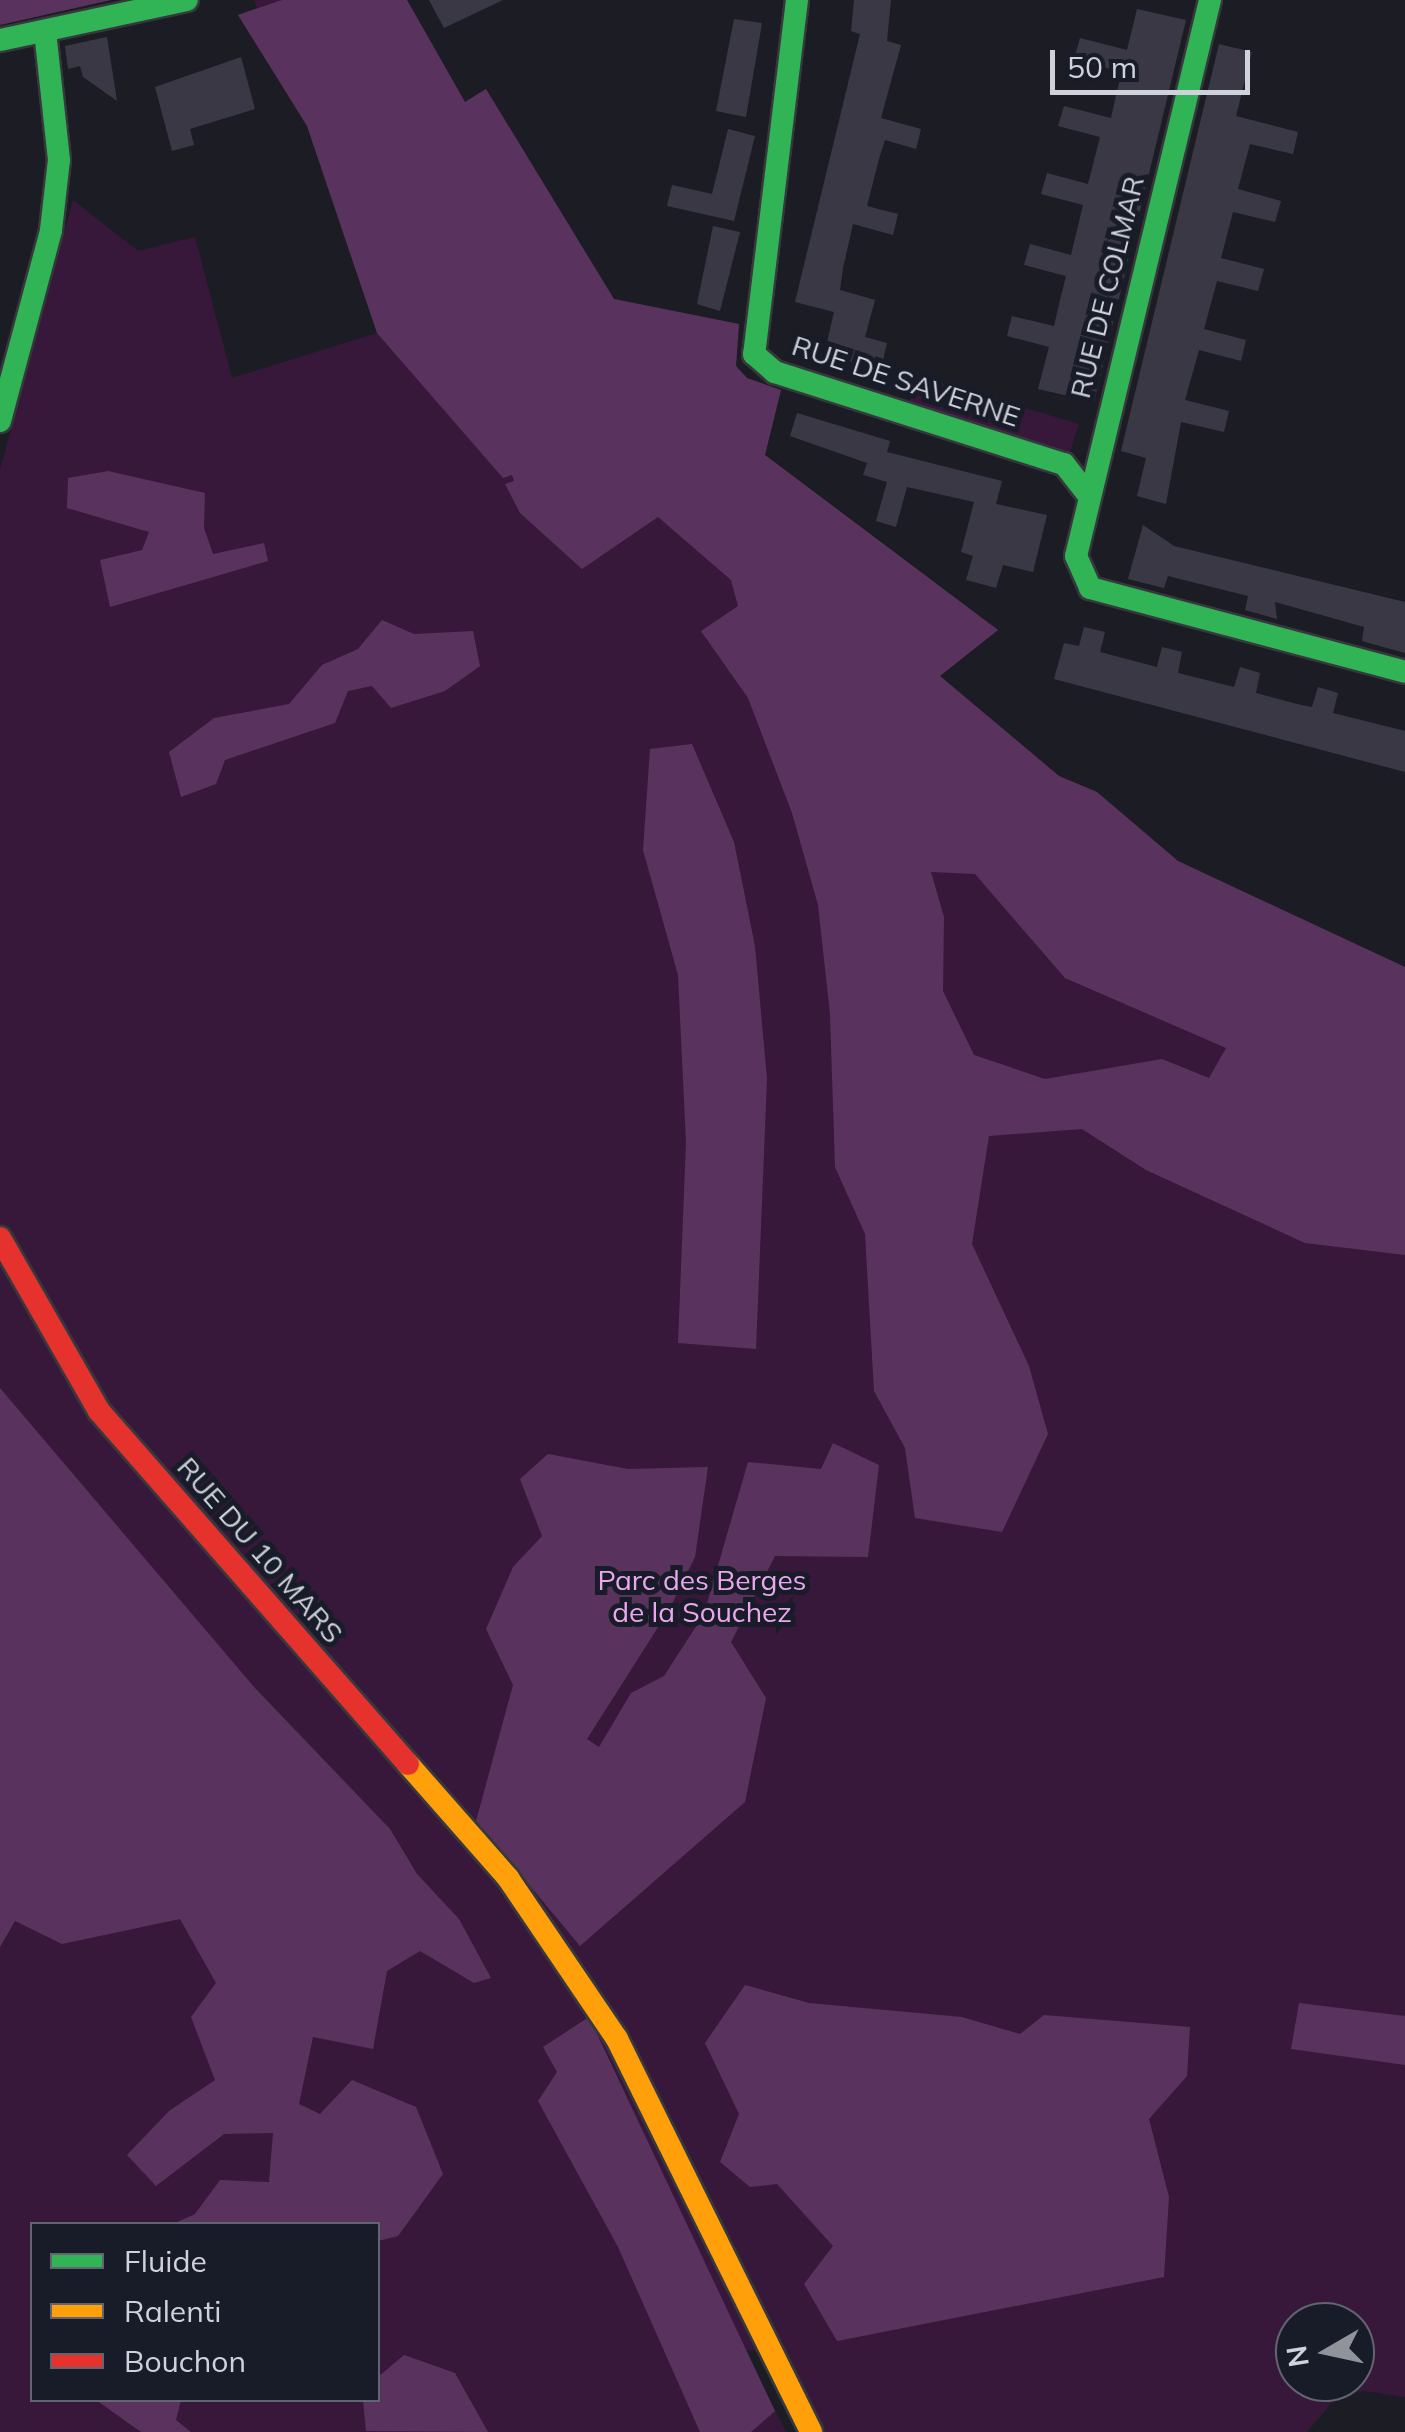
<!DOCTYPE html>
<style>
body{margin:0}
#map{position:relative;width:1405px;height:2432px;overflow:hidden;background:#1c1d24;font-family:Mulish,sans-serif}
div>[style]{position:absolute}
.green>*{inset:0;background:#38183a}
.forest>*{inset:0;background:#59335d}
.building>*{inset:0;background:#3b3846}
.roads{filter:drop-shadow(2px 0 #37383e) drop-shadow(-2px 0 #37383e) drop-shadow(0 2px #37383e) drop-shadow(0 -2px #37383e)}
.fast>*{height:22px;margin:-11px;padding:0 11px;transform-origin:11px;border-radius:11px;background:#30b455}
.slow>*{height:22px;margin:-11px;padding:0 11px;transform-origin:11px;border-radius:11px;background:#ff9f0a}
.jam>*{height:22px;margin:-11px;padding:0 11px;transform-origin:11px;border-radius:11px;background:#e5322d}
span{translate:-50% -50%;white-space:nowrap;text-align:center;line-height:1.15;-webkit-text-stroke:10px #181b28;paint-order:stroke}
.street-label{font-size:28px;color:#d0d2db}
.park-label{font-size:28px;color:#eaa7ee}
.legend{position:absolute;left:30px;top:2222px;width:350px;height:180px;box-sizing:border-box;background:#181b28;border:2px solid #626470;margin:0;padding:12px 18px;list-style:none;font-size:30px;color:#d0d2db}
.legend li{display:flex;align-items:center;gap:20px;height:50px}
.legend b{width:50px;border:2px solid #626470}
.north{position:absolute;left:1275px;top:2302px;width:100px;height:100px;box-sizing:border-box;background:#181b28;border:2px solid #626470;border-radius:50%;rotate:261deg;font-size:28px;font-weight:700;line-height:40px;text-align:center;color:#d0d2db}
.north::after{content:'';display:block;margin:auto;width:35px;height:45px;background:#91939b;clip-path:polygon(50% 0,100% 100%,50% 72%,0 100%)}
.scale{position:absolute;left:1050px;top:50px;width:200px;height:45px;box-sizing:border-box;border:5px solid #d0d2db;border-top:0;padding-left:12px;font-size:30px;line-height:35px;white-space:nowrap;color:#d0d2db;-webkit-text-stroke:8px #181b28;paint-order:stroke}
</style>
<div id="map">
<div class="green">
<i style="clip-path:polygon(evenodd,254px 0,407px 0,465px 102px,486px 89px,614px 299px,739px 324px,736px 366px,747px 378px,781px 390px,765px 455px,998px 630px,940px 676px,1059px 776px,1097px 792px,1178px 861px,1405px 967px,1405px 2397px,1365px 2391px,1338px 2395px,1307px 2432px,821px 2432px,777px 2348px,745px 2351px,786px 2432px,0 2432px,0 470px,73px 200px,138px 251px,195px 237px,232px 378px,377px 333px,307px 126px,238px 15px,257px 8px,254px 0,32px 2224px,378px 2224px,378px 2400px,32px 2400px,32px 2224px,254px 0,1295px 2322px,1355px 2322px,1355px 2382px,1295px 2382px,1295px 2322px)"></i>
<i style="clip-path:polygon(917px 376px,1079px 424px,1070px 452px,909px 404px)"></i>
</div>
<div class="forest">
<i style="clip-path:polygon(0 0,111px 0,0 25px)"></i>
<i style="clip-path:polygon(evenodd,282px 0,407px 0,465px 102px,486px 89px,614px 299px,739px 324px,736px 366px,747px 378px,781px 390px,765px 455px,998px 630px,940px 676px,1059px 776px,1097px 792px,1178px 861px,1405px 967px,1405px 1255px,1305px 1243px,1146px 1170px,1082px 1129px,989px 1136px,972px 1244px,1029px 1366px,1048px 1434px,1002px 1532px,915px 1518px,905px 1448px,874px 1391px,865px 1234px,835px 1167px,830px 1014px,818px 905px,792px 813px,748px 698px,701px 631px,738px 606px,731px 580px,658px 517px,582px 569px,520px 513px,505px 484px,514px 481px,512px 475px,503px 478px,377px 333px,307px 126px,238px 15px,282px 0,931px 872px,975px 874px,1065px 978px,1226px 1048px,1209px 1078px,1162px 1059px,1045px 1079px,974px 1055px,943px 991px,944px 917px,931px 872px)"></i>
<i style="clip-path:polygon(108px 471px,205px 493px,204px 528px,213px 554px,264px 543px,268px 561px,110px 607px,100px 560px,142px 550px,149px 532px,67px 508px,68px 478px)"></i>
<i style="clip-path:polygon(382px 620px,414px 634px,473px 631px,480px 666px,445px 691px,391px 708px,372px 686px,348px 691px,335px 723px,225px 760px,216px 784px,181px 797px,169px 752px,214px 718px,289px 704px,322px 665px,358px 649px)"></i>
<i style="clip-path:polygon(692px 744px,734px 842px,755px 946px,767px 1079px,756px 1349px,678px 1343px,686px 1142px,678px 975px,643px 850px,650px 749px)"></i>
<i style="clip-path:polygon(0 1388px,254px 1687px,390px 1829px,417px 1874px,459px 1919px,491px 1978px,474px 1983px,420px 1951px,387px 1971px,373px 2049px,313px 2037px,299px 2104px,320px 2114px,352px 2080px,416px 2107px,443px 2174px,398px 2236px,378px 2241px,378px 2224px,173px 2224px,195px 2214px,220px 2180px,269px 2182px,273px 2133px,224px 2134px,156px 2186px,127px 2155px,169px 2111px,215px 2080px,191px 2017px,216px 1983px,180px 1919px,62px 1944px,15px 1921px,0 1947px)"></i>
<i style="clip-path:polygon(833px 1443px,879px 1465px,868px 1557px,775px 1556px,731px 1642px,766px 1698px,745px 1802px,580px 1946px,476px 1821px,513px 1685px,486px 1629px,513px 1567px,542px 1536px,520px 1479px,548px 1454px,628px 1469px,708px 1467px,695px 1557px,669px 1610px,587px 1739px,599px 1747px,631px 1693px,664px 1676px,704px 1614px,748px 1462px,821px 1469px)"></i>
<i style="clip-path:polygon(745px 1985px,809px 2003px,962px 2017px,1020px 2034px,1044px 2015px,1190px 2027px,1187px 2076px,1149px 2119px,1169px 2197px,1164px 2277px,837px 2341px,804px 2284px,833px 2246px,777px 2184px,750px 2187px,720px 2162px,739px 2114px,705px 2043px)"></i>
<i style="clip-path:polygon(1299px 2003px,1405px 2016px,1405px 2065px,1291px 2049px)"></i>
<i style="clip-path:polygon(589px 2017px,775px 2411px,751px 2432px,700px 2432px,618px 2247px,538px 2101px,557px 2072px,543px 2047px)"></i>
<i style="clip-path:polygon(404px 2355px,455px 2373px,488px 2432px,366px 2431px,363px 2400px,378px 2400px,378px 2377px)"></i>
<i style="clip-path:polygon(96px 2400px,181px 2400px,176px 2420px,191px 2432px,141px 2432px)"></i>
</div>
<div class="building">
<i style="clip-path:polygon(429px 0,503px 0,444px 28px)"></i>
<i style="clip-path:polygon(854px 0,891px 0,887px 41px,901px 45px,881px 118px,921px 129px,916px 149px,885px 140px,879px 159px,867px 206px,898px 214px,893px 235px,853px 224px,843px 268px,840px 290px,875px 300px,865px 337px,887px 343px,881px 369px,824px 355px,834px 312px,795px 302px,860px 34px,851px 31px)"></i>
<i style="clip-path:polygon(1137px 9px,1186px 20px,1094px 402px,1038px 389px,1049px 347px,1007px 336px,1012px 316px,1054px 326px,1060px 300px,1066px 276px,1024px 265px,1030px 244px,1071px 255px,1083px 205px,1041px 194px,1047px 173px,1088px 184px,1100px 137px,1058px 126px,1064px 106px,1111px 118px,1117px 91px,1122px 72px,1074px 59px,1080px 38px,1127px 50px)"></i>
<i style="clip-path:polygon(734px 19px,762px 23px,746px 117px,716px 111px)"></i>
<i style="clip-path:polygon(107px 37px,117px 101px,83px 77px,80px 66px,68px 69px,65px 46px)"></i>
<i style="clip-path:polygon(1219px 44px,1252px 52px,1236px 116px,1298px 132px,1293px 154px,1250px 144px,1238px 189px,1281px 201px,1275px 222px,1233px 212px,1221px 258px,1264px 269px,1258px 291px,1217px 281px,1204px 329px,1246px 340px,1241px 361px,1199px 350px,1185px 400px,1229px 411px,1224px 432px,1181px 422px,1166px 504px,1137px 496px,1146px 458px,1121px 451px)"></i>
<i style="clip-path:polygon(241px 57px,255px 109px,190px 129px,194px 145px,172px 151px,155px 87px)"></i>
<i style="clip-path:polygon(728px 129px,755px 136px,734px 221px,667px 206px,672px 185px,712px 194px)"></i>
<i style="clip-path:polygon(713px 226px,740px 232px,720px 311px,697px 304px)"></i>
<i style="clip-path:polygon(797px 413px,890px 441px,887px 452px,1002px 481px,996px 504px,1047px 515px,1033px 572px,1003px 565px,996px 588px,966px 580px,973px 556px,961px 552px,974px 502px,907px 487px,896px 527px,876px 521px,887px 482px,863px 475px,867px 463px,790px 436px)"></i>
<i style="clip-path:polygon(1143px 525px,1174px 546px,1405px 602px,1405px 653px,1362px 641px,1364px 627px,1275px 602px,1277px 619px,1245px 610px,1248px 596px,1168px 576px,1164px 588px,1128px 579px)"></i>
<i style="clip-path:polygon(1084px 627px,1105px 632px,1100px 652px,1157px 667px,1162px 647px,1182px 652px,1178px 673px,1234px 687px,1240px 667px,1260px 673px,1256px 693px,1297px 704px,1312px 707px,1318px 687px,1338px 693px,1333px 713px,1405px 731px,1405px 772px,1054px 679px,1064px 643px,1079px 646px)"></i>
</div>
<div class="roads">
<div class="fast">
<i style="left:797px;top:0;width:357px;rotate:96.9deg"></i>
<i style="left:754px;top:354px;width:28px;rotate:41deg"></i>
<i style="left:775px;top:372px;width:303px;rotate:17.7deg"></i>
<i style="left:1064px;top:464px;width:37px;rotate:52deg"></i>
<i style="left:1210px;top:0;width:572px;rotate:103.55deg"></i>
<i style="left:1076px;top:556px;width:35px;rotate:66deg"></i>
<i style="left:1090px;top:588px;width:326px;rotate:14.9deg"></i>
<i style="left:0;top:40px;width:191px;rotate:-12.1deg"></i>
<i style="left:0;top:421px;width:198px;rotate:-75deg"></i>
<i style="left:51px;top:230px;width:70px;rotate:-83.5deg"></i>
<i style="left:59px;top:160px;width:130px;rotate:-96.2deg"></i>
</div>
<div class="slow">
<i style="left:408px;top:1764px;width:152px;rotate:48.7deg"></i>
<i style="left:508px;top:1878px;width:194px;rotate:55.9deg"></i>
<i style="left:617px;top:2039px;width:438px;rotate:63.7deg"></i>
</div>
<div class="jam">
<i style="left:0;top:1238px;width:199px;rotate:60.2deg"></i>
<i style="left:99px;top:1411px;width:469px;rotate:48.8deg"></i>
</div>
</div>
<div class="street-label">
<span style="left:1107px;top:287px;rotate:-76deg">RUE DE COLMAR</span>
<span style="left:906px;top:381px;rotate:18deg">RUE DE SAVERNE</span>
<span style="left:260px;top:1550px;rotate:49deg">RUE DU 10 MARS</span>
</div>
<div class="park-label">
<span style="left:702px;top:1596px">Parc des Berges<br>de la Souchez</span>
</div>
<ul class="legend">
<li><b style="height:12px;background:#30b455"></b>Fluide</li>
<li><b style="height:12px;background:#ff9f0a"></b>Ralenti</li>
<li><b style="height:12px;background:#e5322d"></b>Bouchon</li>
</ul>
<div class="north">N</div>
<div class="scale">50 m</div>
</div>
